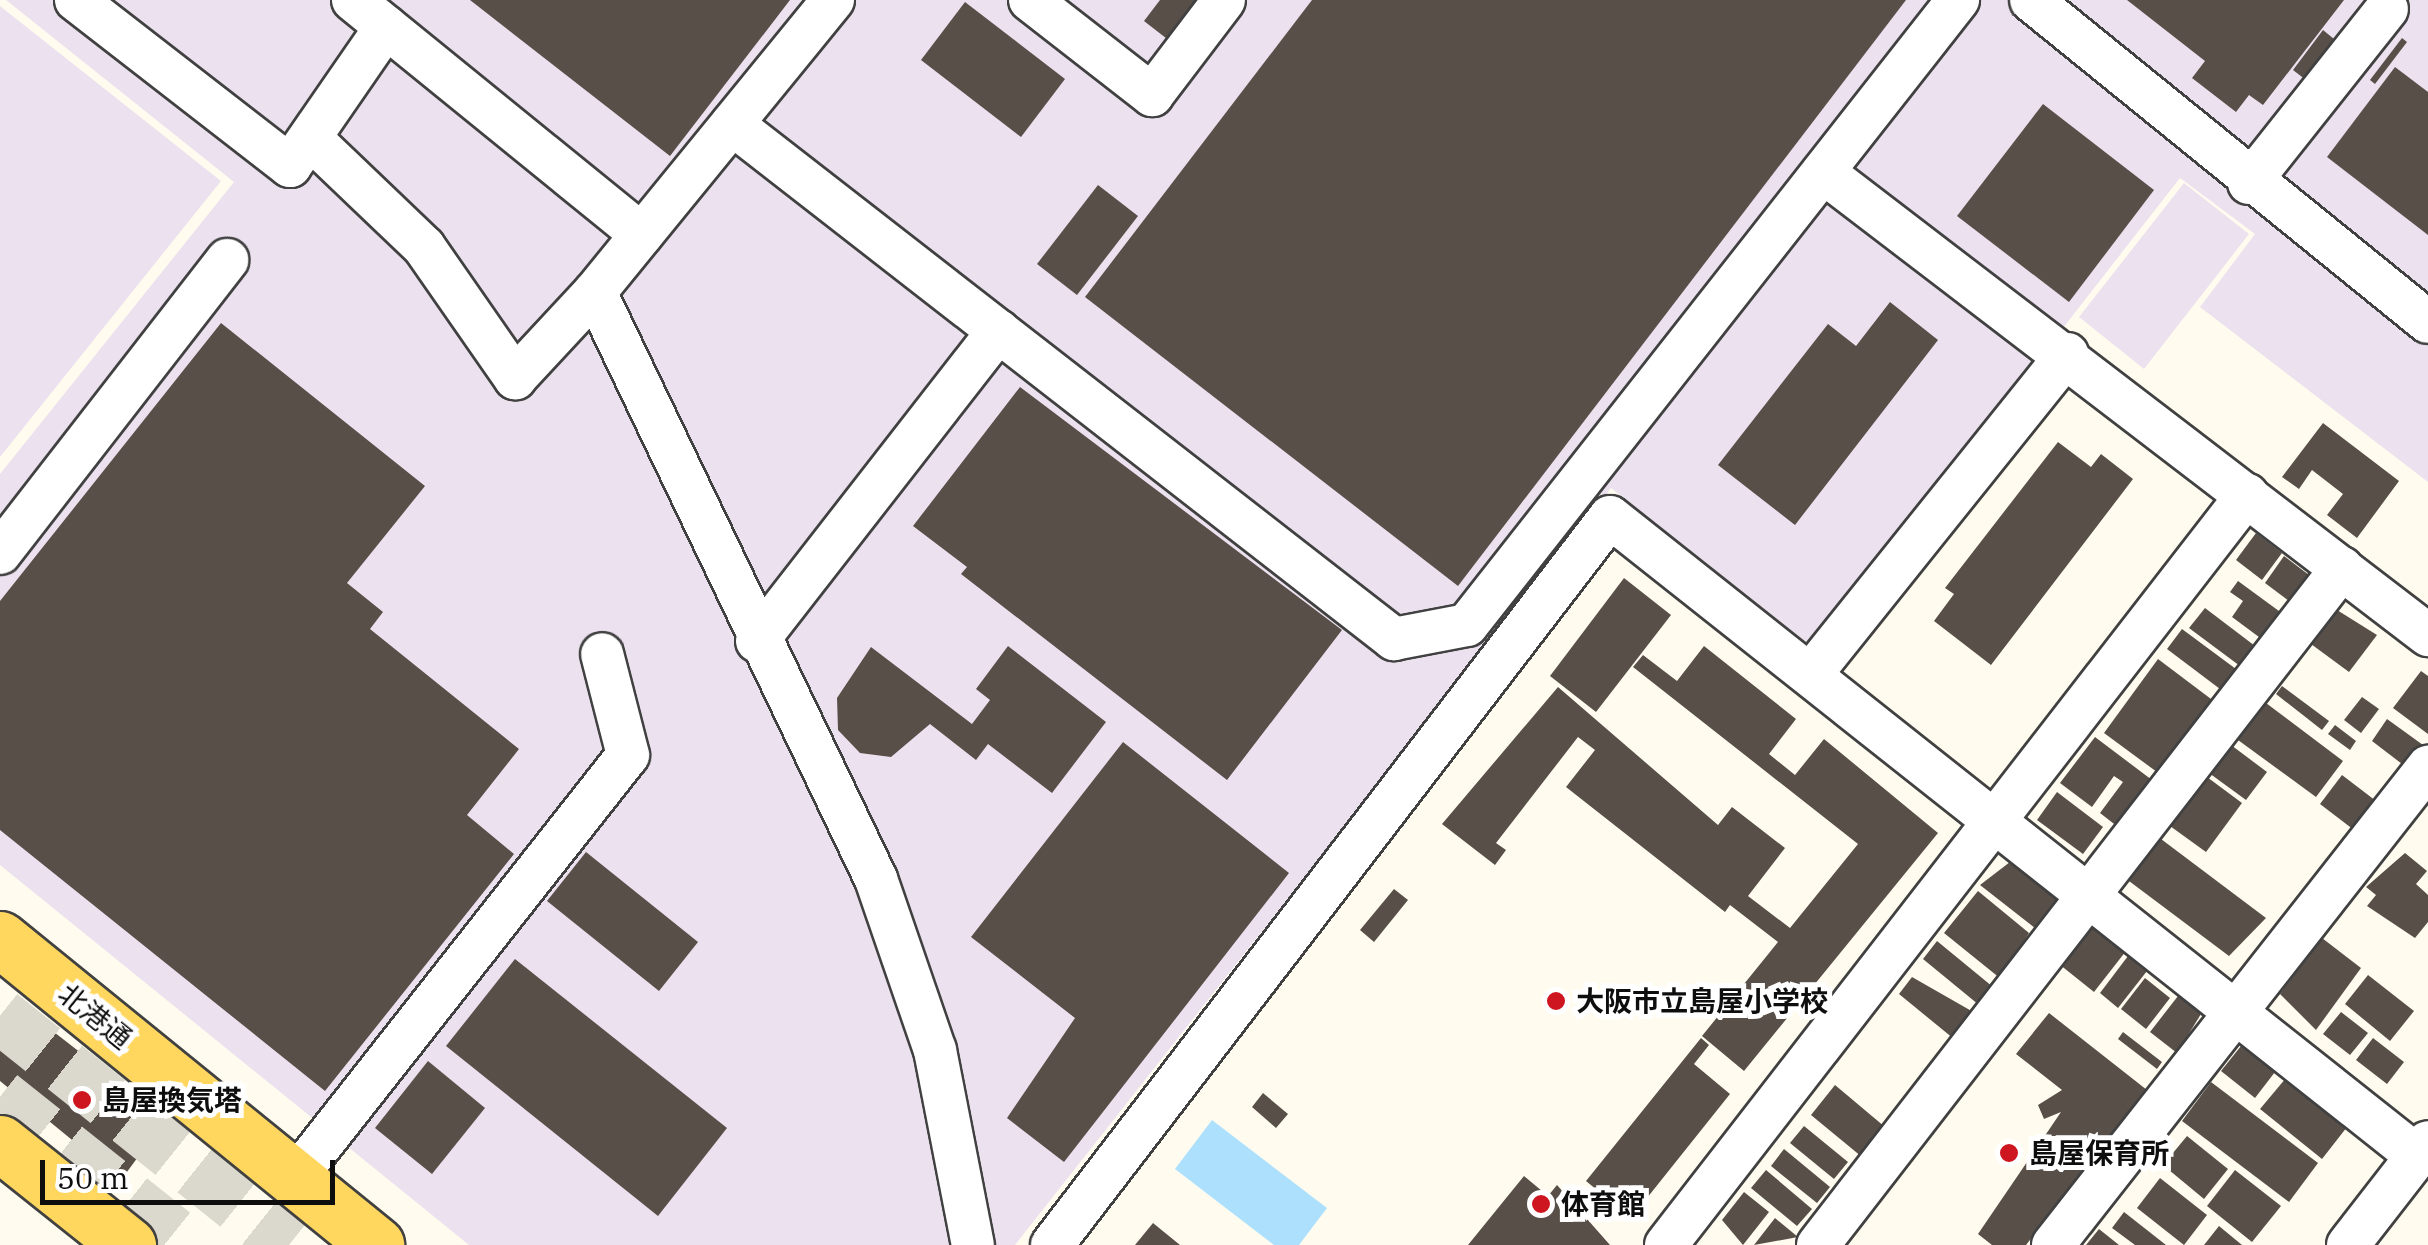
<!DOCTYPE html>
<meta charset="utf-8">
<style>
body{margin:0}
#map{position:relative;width:2428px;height:1245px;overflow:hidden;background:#fffcef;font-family:"IBM Plex Serif","Noto Sans JP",serif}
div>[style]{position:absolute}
.industrial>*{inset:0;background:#ece1ee}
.water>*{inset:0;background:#ade0fd}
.building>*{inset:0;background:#584f49}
.highway-tunnel>*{height:55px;margin-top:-27.5px;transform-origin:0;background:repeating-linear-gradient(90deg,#dbd8cd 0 55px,transparent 0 83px)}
.roads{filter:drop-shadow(2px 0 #414141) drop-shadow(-2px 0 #414141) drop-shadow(0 2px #414141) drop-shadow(0 -2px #414141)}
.minor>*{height:42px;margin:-21px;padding:0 21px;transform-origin:21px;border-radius:21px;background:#fff}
.major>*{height:55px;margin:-27.5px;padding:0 27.5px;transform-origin:27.5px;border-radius:27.5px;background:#ffd75f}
.dots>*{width:28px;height:28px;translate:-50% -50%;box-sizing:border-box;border:5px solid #fff;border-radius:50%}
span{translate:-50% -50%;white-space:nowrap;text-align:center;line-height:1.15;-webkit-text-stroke:10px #fff;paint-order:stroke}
.poi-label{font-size:28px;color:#0e0e0e;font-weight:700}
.left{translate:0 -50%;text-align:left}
.street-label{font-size:28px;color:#0e0e0e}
.scale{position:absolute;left:40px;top:1160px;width:295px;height:45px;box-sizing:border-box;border:5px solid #0e0e0e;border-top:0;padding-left:12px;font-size:30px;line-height:35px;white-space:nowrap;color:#0e0e0e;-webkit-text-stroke:8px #fff;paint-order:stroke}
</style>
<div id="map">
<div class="industrial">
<i style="clip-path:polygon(6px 0,2428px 0,2428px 482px,2200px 307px,2255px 234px,2180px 178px,1821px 638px,1805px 641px,1611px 488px,1015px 1245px,469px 1245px,0 865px,0 474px,234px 182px)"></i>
<i style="clip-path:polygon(0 6px,221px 181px,0 457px)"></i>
<i style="clip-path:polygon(2184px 183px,2249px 234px,2144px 369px,2079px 317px)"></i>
</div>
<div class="water">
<i style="clip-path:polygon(1212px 1120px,1327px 1208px,1299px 1245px,1274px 1245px,1175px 1169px)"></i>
</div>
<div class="building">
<i style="clip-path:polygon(470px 0,790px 0,670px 156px)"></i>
<i style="clip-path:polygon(1160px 0,1203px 0,1171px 42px,1144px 21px)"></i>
<i style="clip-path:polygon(1312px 0,1906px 0,1458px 586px,1085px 297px)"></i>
<i style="clip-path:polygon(2127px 0,2344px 0,2263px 105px,2249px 95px,2236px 112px,2192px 78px,2205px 61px)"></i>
<i style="clip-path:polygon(965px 2px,1065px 79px,1021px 137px,921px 60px)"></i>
<i style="clip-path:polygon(2323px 30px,2345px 48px,2315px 87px,2293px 70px)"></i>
<i style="clip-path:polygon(2402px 38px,2407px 42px,2375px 84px,2370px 80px)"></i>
<i style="clip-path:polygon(2395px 67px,2428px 92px,2428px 235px,2327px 157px)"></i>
<i style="clip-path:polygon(2043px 104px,2154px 190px,2069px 302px,1957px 216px)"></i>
<i style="clip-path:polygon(1098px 185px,1138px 216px,1077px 295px,1037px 264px)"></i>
<i style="clip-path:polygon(1890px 302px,1938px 340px,1795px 525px,1718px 465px,1828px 324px,1856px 346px)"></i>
<i style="clip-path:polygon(221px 323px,425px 486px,347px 583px,383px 612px,370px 629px,519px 749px,467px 815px,514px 854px,325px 1091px,0 830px,0 601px)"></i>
<i style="clip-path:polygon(1020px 387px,1342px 630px,1227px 780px,961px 574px,967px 567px,913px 526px)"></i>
<i style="clip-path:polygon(2323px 423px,2399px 481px,2357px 538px,2327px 515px,2343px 494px,2312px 470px,2299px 489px,2282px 477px)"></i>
<i style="clip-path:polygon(2058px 442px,2091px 467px,2101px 454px,2133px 479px,1991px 665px,1934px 621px,1954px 594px,1945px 588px)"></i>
<i style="clip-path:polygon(2256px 533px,2282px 553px,2262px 580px,2236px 560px)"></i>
<i style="clip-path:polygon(2284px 556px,2313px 578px,2293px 604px,2265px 583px)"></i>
<i style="clip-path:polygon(1624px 578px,1671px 615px,1596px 712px,1550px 676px)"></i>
<i style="clip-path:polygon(2238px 581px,2283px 614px,2263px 640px,2232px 617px,2243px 601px,2230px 592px)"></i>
<i style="clip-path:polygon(2205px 608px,2259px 649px,2244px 669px,2189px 628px)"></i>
<i style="clip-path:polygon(2337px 610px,2377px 635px,2349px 672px,2311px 644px)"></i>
<i style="clip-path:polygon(2182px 629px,2240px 672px,2224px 692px,2167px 649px)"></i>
<i style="clip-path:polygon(1008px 646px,1106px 722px,1052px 793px,988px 744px,976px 760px,930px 724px,891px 757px,860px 753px,838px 730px,837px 698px,871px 647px,972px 724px,990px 700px,976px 689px)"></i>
<i style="clip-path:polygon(1704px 646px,1796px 719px,1769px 754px,1795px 775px,1824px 739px,1938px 833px,1744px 1071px,1702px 1036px,1778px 942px,1730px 905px,1725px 912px,1566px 787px,1595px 750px,1578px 737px,1496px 843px,1506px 850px,1495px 865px,1442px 824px,1558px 687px,1718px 825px,1732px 807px,1785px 848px,1748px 896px,1790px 928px,1858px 844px,1633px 667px,1643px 655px,1677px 681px)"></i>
<i style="clip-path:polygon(2158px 659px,2215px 702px,2161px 775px,2104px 733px)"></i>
<i style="clip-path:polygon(2421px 671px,2428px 676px,2428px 734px,2393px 708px)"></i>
<i style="clip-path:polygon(2282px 686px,2329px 721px,2322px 730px,2276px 694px)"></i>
<i style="clip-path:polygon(2362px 697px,2379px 709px,2361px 733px,2344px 720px)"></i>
<i style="clip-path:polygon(2266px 703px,2343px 761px,2316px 797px,2238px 740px)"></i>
<i style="clip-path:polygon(2387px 719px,2423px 745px,2406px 767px,2372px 741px)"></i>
<i style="clip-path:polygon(2335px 725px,2356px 741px,2350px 750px,2328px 734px)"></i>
<i style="clip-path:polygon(2095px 737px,2152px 780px,2118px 827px,2100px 813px,2123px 782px,2114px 776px,2092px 807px,2060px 783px)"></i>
<i style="clip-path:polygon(1123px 742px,1289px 873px,1064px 1162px,1007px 1118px,1075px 1018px,971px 937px)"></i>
<i style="clip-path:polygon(2231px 745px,2267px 772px,2246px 800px,2209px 773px)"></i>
<i style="clip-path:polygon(2342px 775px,2376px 801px,2354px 830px,2320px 804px)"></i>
<i style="clip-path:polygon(2207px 777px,2242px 803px,2206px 852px,2170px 826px)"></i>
<i style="clip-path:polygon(2057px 792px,2103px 827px,2083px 854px,2037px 820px)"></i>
<i style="clip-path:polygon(2161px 839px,2266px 918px,2229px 956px,2129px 881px)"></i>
<i style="clip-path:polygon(586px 852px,698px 942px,659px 991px,547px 901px)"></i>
<i style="clip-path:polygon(2405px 853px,2427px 871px,2416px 884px,2428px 895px,2428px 922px,2415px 938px,2367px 906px,2376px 895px,2366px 887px)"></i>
<i style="clip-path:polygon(2010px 862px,2062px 903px,2040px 932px,1980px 885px)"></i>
<i style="clip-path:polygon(1394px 889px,1408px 900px,1374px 942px,1360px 930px)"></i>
<i style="clip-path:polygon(1978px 891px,2029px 933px,2001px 979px,1944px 933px)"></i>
<i style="clip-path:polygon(2091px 924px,2126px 951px,2094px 992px,2059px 964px)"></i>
<i style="clip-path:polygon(2322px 938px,2361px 968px,2316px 1030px,2280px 994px)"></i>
<i style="clip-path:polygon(1937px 941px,1993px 987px,1979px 1005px,1923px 959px)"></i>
<i style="clip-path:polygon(2128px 956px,2147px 971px,2118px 1008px,2100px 993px)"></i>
<i style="clip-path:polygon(515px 959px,727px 1128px,658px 1216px,446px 1046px)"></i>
<i style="clip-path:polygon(2368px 975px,2414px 1011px,2390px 1041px,2345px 1004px)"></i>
<i style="clip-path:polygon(1912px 977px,1975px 1013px,1954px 1039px,1899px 994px)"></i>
<i style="clip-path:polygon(2145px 978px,2170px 998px,2146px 1029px,2121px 1009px)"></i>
<i style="clip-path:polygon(2178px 996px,2201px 1014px,2177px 1053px,2150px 1032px)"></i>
<i style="clip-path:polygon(14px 1001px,166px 1119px,121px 1180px,0 1081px,0 1020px)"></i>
<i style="clip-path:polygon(2341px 1012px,2368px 1033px,2350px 1055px,2323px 1034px)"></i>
<i style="clip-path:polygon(2049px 1013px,2147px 1090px,2026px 1245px,1992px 1245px,1978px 1234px,2061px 1112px,2044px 1119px,2038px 1105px,2062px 1090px,2016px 1054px)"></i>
<i style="clip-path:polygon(2123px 1032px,2162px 1062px,2157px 1069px,2118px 1039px)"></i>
<i style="clip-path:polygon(1701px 1038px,1709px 1045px,1694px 1064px,1730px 1094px,1631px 1218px,1586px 1181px)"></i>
<i style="clip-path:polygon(2373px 1038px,2404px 1062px,2387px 1084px,2356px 1060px)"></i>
<i style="clip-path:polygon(2241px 1046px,2275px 1072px,2255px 1098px,2221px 1071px)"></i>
<i style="clip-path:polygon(428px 1061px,485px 1108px,432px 1174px,375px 1128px)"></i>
<i style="clip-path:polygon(2286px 1078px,2347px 1127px,2322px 1159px,2260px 1109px)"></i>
<i style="clip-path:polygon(2211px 1082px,2318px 1163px,2289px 1202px,2182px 1121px)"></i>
<i style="clip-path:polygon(1835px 1085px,1885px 1127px,1862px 1157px,1811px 1115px)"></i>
<i style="clip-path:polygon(1263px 1093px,1288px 1114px,1276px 1128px,1252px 1107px)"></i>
<i style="clip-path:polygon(1804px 1126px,1848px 1162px,1834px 1179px,1790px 1143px)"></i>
<i style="clip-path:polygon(2187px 1136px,2228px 1169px,2204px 1199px,2163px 1165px)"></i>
<i style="clip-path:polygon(1784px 1149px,1830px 1187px,1817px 1203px,1771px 1166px)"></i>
<i style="clip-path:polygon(1766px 1170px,1812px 1209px,1797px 1226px,1751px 1188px)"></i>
<i style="clip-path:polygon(2235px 1170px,2281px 1206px,2252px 1242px,2207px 1206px)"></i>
<i style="clip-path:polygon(1524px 1176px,1548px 1196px,1557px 1185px,1610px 1245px,1468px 1245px)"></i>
<i style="clip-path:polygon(2160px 1178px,2207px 1215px,2184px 1245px,2137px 1208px)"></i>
<i style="clip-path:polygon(1744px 1192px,1769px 1212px,1743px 1245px,1722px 1220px)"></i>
<i style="clip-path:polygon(2124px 1212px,2166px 1245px,2135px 1245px,2112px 1228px)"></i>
<i style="clip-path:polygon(1775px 1218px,1798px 1237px,1754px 1245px)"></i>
<i style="clip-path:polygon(1153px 1223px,1180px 1245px,1135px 1245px)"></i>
<i style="clip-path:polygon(2219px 1226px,2242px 1245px,2204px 1245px)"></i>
<i style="clip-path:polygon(2099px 1229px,2119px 1245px,2086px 1245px)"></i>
</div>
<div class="highway-tunnel">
<i style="left:0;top:1015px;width:369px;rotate:38.6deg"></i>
<i style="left:0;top:1096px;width:239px;rotate:38.5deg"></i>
</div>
<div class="roads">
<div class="minor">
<i style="left:76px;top:0;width:271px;rotate:37.8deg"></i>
<i style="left:290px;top:166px;width:169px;rotate:-55.4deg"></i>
<i style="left:353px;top:0;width:372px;rotate:39.1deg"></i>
<i style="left:833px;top:0;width:377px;rotate:129.2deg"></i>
<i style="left:595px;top:292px;width:651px;rotate:64.42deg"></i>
<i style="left:876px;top:879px;width:181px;rotate:71deg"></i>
<i style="left:935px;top:1050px;width:199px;rotate:79deg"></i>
<i style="left:1030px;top:0;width:155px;rotate:37.9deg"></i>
<i style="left:1152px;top:95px;width:119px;rotate:-52.8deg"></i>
<i style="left:2031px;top:0;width:511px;rotate:39.04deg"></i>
<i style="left:732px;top:124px;width:839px;rotate:37.88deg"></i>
<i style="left:1394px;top:639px;width:74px;rotate:-10.9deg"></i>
<i style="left:1467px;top:625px;width:795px;rotate:-51.85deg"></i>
<i style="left:310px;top:138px;width:158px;rotate:43.7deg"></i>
<i style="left:424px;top:247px;width:160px;rotate:55.2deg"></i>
<i style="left:515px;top:378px;width:117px;rotate:-47.1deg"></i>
<i style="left:1823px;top:172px;width:762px;rotate:37.43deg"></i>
<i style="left:2249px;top:183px;width:222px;rotate:-51.6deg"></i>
<i style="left:0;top:553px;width:371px;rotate:-52.2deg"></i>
<i style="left:757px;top:641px;width:393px;rotate:-52.1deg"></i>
<i style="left:1811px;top:674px;width:410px;rotate:-51.3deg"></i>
<i style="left:295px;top:1178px;width:538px;rotate:-51.79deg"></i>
<i style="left:628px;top:755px;width:104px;rotate:-104.4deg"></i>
<i style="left:1052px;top:1245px;width:917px;rotate:-52.53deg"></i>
<i style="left:1610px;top:517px;width:1029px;rotate:38.37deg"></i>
<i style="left:1666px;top:1245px;width:949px;rotate:-52.24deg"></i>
<i style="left:1818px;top:1245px;width:856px;rotate:-52.26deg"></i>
<i style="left:2053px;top:1245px;width:608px;rotate:-51.89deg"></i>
<i style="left:2348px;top:1245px;width:130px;rotate:-52.2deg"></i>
</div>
<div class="major">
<i style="left:0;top:939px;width:485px;rotate:39.1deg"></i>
<i style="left:0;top:1143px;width:164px;rotate:38.6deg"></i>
</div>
</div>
<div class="dots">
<i style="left:1556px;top:1001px;background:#ce1620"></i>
<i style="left:82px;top:1100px;background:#ce1620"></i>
<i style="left:2009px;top:1153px;background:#ce1620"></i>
<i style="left:1541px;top:1204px;background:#ce1620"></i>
</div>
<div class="poi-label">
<span class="left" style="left:1576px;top:1001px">大阪市立島屋小学校</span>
<span class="left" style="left:102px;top:1100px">島屋換気塔</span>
<span class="left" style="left:2029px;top:1153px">島屋保育所</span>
<span class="left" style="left:1561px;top:1204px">体育館</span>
</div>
<div class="street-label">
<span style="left:95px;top:1016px;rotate:39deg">北港通</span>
</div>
<div class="scale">50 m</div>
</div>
